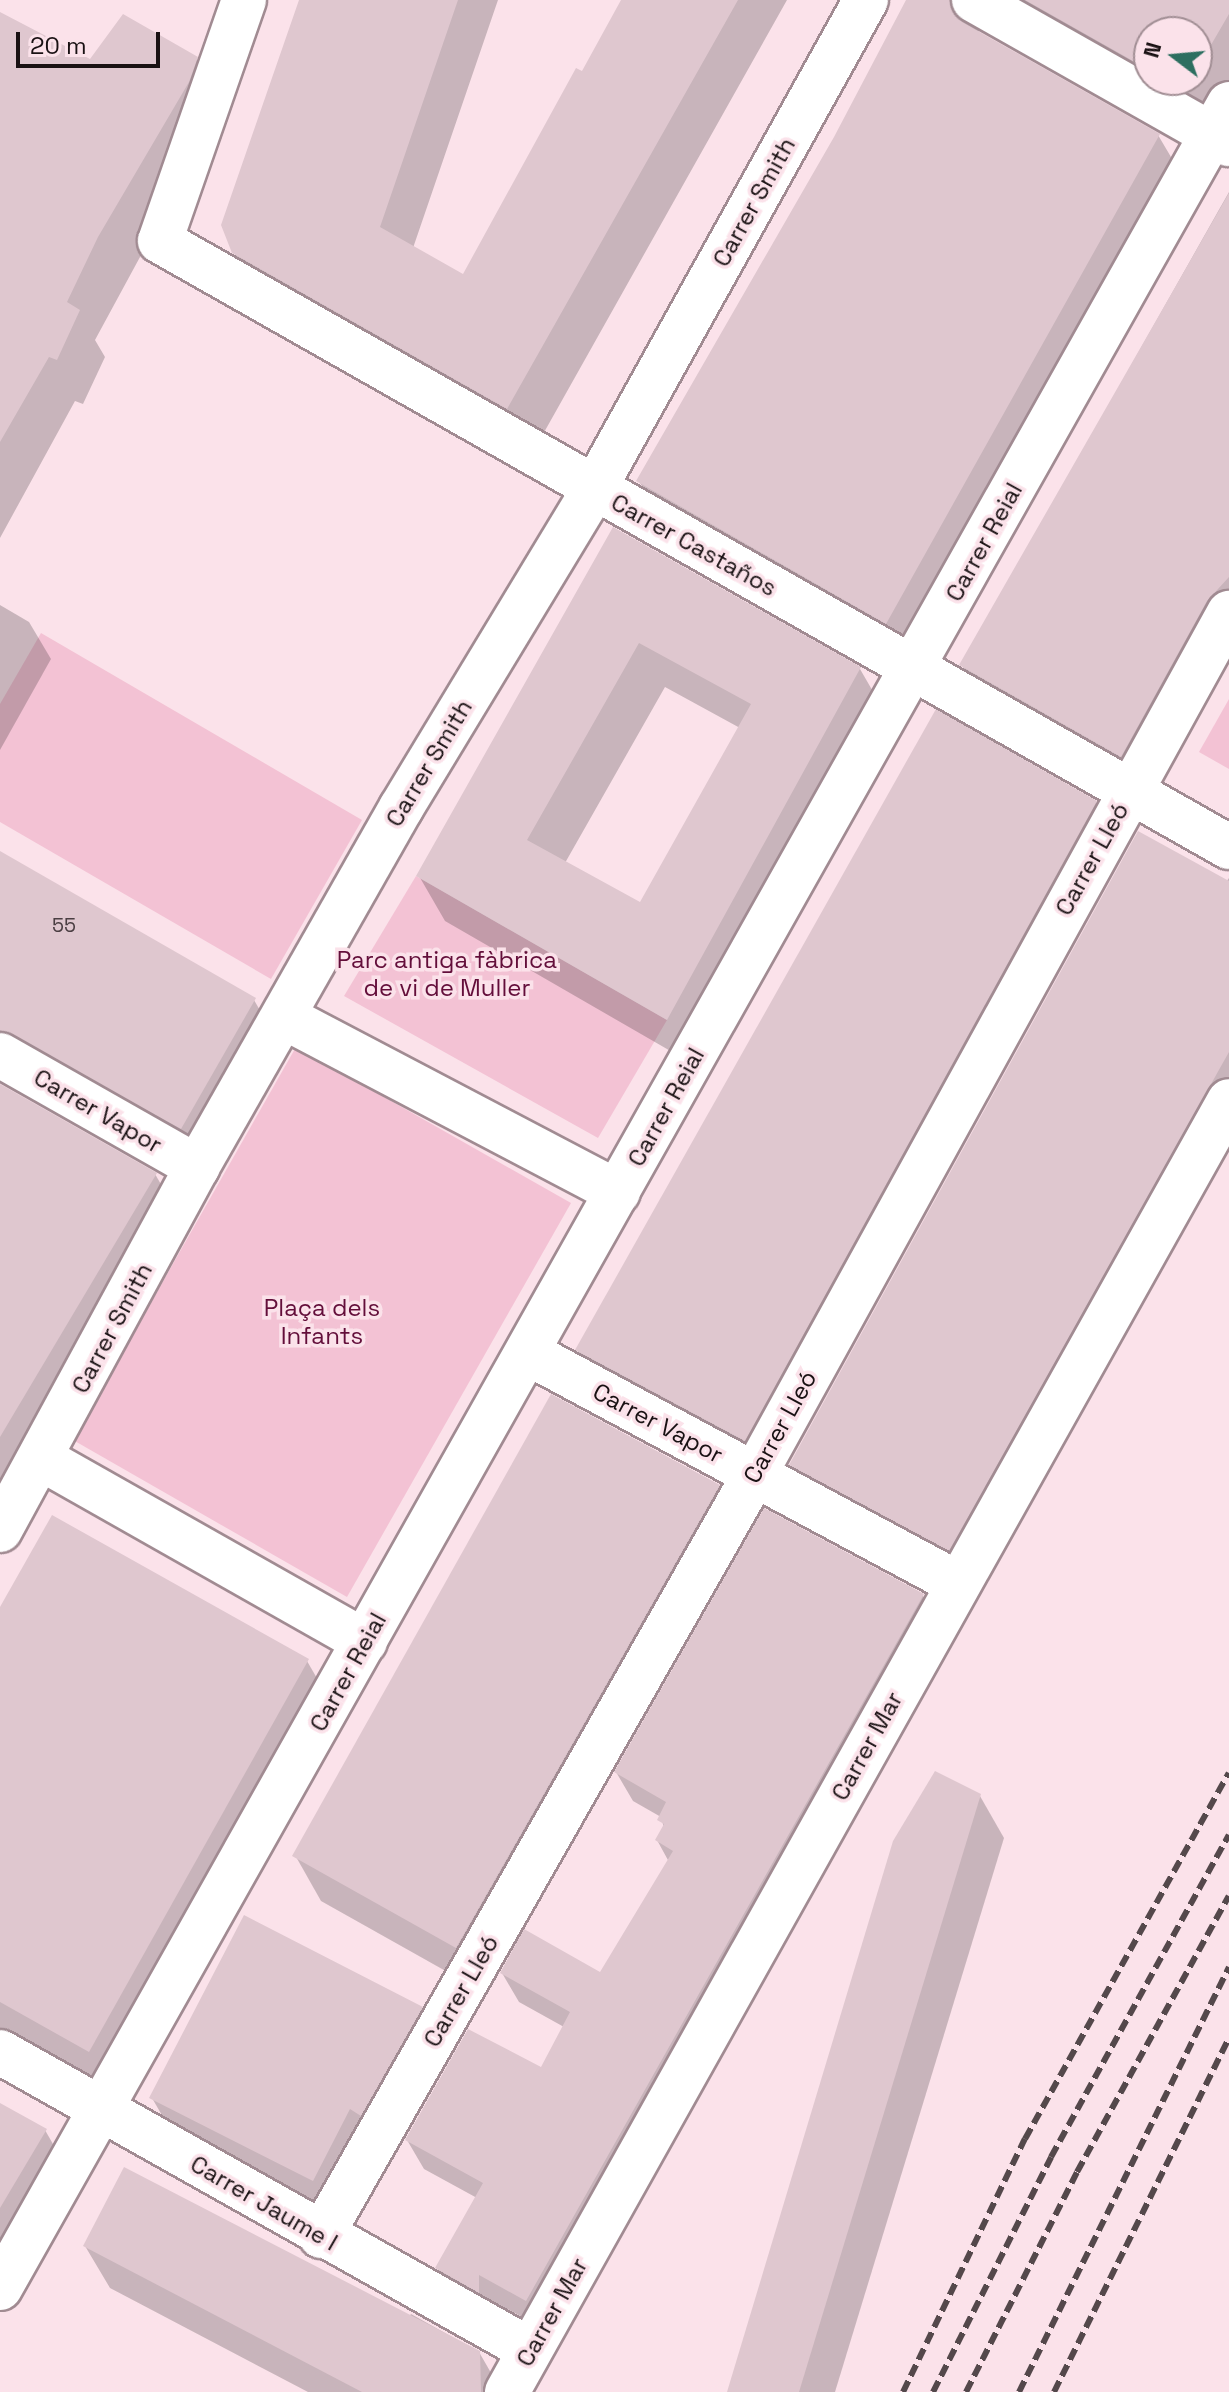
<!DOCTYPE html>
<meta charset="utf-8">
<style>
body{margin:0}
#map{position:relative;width:1229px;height:2392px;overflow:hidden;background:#fbe2ea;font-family:"Space Grotesk",sans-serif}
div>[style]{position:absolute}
.green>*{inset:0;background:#f3c2d4}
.shadow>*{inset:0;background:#0003}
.building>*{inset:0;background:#dfc7cf}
.roads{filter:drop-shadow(2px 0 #a18b92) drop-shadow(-2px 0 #a18b92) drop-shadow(0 2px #a18b92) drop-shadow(0 -2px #a18b92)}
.street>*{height:44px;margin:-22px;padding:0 22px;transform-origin:22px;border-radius:22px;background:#fff}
.rail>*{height:6px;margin-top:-3px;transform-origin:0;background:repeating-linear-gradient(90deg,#54484b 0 12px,transparent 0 18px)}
span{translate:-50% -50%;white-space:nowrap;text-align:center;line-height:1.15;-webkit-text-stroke:7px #fbe2ea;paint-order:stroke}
.number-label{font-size:20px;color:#4a3e42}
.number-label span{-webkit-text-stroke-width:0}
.street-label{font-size:24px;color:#191113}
.park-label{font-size:24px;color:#630e3a}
.north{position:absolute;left:1133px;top:16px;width:80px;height:80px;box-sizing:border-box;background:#fbe2ea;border:2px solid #a18e94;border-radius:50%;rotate:286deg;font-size:22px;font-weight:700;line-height:32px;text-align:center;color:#191113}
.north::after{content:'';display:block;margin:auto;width:28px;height:36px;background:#2d6f60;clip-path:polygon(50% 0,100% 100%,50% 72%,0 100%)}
.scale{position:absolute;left:16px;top:32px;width:144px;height:36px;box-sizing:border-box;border:4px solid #191113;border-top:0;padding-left:10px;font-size:24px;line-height:28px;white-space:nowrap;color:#191113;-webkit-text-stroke:6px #fbe2ea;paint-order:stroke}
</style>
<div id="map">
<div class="green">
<i style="clip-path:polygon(41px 633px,362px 820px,271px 979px,0 822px,0 704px)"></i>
<i style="clip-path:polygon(1229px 699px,1229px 769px,1199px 752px)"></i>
<i style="clip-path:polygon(416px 876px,667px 1020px,598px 1138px,344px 996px)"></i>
<i style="clip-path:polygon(296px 1047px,571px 1203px,347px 1597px,73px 1440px)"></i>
</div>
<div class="shadow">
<i style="clip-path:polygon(301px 0,498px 0,413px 248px,463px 277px,624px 0,787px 0,533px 452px,260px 297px,234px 252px)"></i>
<i style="clip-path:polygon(evenodd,907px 0,1229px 0,1229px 100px,1210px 133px,988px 22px,977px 33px,1158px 135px,1184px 179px,914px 666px,664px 526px,639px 481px,835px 138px,907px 0,1149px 32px,1197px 32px,1197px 80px,1149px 80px,1149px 32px)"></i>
<i style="clip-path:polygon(0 14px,90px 61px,196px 58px,223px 104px,95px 340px,105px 357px,83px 404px,75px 401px,0 538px)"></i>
<i style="clip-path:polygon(1229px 192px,1229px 647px,1144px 795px,984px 704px,962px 665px)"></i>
<i style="clip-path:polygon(evenodd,614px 529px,860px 669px,886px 714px,693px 1064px,445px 921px,419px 876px,614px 529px,665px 687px,740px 728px,640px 904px,565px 863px,665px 687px)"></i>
<i style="clip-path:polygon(0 605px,29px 622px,51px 659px,0 750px)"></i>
<i style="clip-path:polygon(1096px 802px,1118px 842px,768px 1479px,600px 1390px,577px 1350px)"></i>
<i style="clip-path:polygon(0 853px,254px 1000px,276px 1038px,203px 1166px,10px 1070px,0 1080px)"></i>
<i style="clip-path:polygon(1229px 878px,1229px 1130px,971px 1588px,813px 1504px,791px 1465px)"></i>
<i style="clip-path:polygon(0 1086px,155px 1174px,177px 1212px,0 1509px)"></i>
<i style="clip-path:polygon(719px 1486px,745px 1532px,483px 1992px,321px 1901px,295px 1855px)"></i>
<i style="clip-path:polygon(765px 1511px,923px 1596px,940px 1625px,543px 2328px,494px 2302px,495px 2320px,454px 2297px,437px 2268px,477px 2198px,424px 2169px,407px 2140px,542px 2070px,564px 2027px,519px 2002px,502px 1973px,601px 1974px,669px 1862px,657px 1840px,664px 1828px,661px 1817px,633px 1801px,616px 1772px)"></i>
<i style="clip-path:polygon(0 1612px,307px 1661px,333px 1706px,115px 2096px,0 2031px)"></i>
<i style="clip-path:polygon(980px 1796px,1004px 1838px,835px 2392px,730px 2392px)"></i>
<i style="clip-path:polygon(422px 2008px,448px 2053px,339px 2225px,178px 2143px,152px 2098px)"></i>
<i style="clip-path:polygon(0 2105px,45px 2130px,66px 2167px,0 2283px)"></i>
<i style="clip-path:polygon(85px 2246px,408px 2318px,411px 2314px,479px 2352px,502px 2392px,308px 2392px,110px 2288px)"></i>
</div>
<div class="building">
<i style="clip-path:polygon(299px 0,458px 0,380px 227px,463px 274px,576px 68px,582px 71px,621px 0,738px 0,507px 409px,232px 253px,221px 225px)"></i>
<i style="clip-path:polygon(906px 0,949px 0,962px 22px,1160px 134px,886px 624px,636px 481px,834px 137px)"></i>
<i style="clip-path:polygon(1025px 0,1229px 0,1229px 14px,1197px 69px,1197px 32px,1149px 32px,1149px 70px)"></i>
<i style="clip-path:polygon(0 12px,90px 59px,123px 14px,198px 57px,189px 82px,98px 237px,67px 302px,80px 310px,57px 360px,49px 357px,0 442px)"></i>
<i style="clip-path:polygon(1166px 80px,1191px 80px,1185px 90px)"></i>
<i style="clip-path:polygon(1229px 193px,1229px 577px,1207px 601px,1121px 757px,959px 665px)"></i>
<i style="clip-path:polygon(evenodd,613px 527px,861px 667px,667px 1020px,416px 876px,613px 527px,639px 643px,751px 704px,640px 902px,527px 840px,639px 643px)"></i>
<i style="clip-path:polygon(936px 709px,1097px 801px,745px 1441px,575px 1350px)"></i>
<i style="clip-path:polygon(1138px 831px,1229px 881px,1229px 1052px,949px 1551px,789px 1465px)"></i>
<i style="clip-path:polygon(0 851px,256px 998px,181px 1129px,0 1030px)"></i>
<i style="clip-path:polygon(0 1084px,157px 1173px,0 1437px)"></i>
<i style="clip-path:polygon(551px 1394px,720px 1485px,456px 1948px,292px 1856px)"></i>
<i style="clip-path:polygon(764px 1508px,924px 1594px,526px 2301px,479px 2275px,479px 2293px,435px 2268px,483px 2183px,405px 2140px,468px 2029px,541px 2067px,570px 2012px,500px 1973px,524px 1929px,600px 1972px,673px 1851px,655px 1840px,664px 1824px,657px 1820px,666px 1802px,614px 1772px)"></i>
<i style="clip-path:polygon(52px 1515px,309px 1659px,89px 2052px,0 2002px,0 1607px)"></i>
<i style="clip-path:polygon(935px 1771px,981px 1794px,799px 2392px,727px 2392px,893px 1841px)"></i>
<i style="clip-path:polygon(244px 1915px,423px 2007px,361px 2116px,350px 2109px,313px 2181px,149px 2098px)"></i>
<i style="clip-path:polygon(0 2103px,47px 2129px,0 2208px)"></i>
<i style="clip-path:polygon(124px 2167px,480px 2351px,481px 2392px,362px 2392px,83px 2246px)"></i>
</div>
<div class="roads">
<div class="street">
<i style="left:244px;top:0;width:255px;rotate:109.2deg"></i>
<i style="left:160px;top:241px;width:1229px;rotate:29.55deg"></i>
<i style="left:974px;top:0;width:293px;rotate:29.5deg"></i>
<i style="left:284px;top:1017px;width:377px;rotate:27.7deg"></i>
<i style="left:0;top:1055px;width:227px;rotate:29.6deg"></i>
<i style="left:528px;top:1353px;width:488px;rotate:28.2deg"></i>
<i style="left:42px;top:1459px;width:371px;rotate:29.5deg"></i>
<i style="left:0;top:1530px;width:413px;rotate:-61.5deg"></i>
<i style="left:197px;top:1167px;width:413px;rotate:-60.4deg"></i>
<i style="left:401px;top:808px;width:371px;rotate:-58.8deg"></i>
<i style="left:593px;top:491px;width:562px;rotate:-60.93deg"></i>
<i style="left:0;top:2052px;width:608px;rotate:29.35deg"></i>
<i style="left:321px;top:2236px;width:877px;rotate:-60.34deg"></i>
<i style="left:755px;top:1474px;width:983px;rotate:-61.17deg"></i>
<i style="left:0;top:2288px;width:2506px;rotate:-60.63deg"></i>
<i style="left:507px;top:2392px;width:1479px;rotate:-60.78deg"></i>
</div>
</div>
<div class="rail">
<i style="left:903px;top:2392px;width:281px;rotate:-64.3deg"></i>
<i style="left:1025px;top:2139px;width:419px;rotate:-60.9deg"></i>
<i style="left:933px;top:2392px;width:263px;rotate:-63.3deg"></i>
<i style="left:1051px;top:2157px;width:368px;rotate:-61.1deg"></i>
<i style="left:966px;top:2392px;width:246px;rotate:-63.2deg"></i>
<i style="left:1077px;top:2172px;width:315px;rotate:-61.2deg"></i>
<i style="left:1019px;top:2392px;width:474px;rotate:-63.7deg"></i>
<i style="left:1054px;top:2392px;width:395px;rotate:-63.7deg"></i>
</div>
<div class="number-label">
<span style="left:64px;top:925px">55</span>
</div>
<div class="street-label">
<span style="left:754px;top:202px;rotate:-61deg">Carrer Smith</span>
<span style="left:984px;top:542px;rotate:-61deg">Carrer Reial</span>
<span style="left:694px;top:545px;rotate:29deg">Carrer Castaños</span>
<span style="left:429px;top:763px;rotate:-59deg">Carrer Smith</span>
<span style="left:1092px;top:859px;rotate:-61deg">Carrer Lleó</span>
<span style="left:666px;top:1107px;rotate:-61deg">Carrer Reial</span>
<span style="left:98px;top:1111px;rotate:30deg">Carrer Vapor</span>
<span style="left:112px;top:1328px;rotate:-62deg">Carrer Smith</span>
<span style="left:658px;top:1423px;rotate:28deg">Carrer Vapor</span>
<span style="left:780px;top:1427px;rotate:-61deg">Carrer Lleó</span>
<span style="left:348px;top:1672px;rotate:-61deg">Carrer Reial</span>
<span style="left:867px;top:1746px;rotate:-61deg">Carrer Mar</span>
<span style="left:461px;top:1991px;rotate:-60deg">Carrer Lleó</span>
<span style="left:264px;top:2203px;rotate:30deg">Carrer Jaume I</span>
<span style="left:552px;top:2312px;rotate:-61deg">Carrer Mar</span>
</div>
<div class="park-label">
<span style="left:447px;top:974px">Parc antiga fàbrica<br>de vi de Muller</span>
<span style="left:322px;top:1322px">Plaça dels<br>Infants</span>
</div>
<div class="north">N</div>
<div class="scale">20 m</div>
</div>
